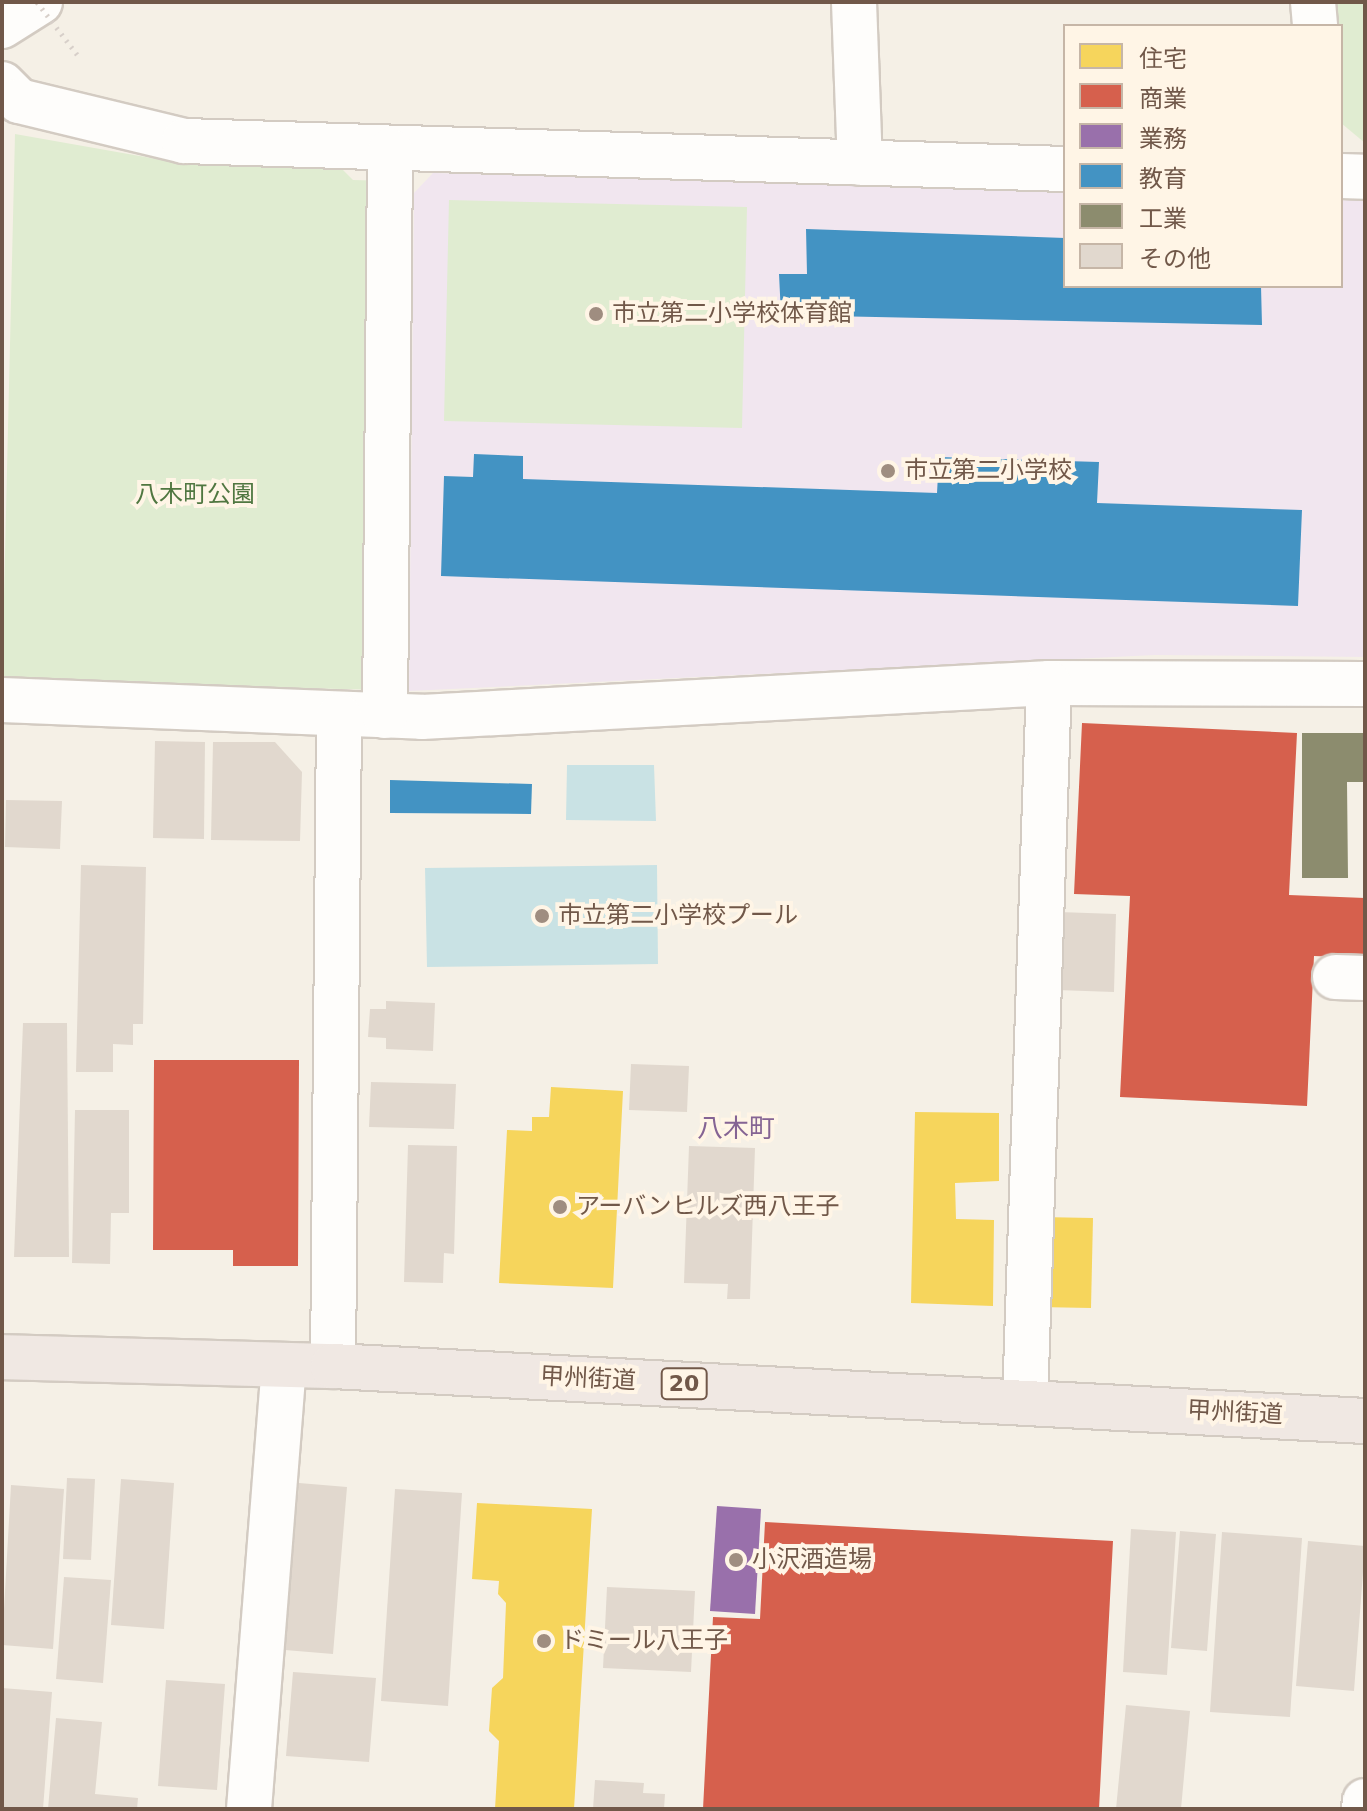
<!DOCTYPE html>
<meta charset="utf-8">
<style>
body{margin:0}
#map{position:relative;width:1367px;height:1811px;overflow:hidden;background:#f5f0e6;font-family:"DejaVu Sans","Noto Sans JP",sans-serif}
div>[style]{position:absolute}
.education>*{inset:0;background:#f1e6ef}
.green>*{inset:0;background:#e0ecd1}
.water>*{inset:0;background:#c9e2e4}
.homes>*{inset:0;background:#f6d55c}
.shops>*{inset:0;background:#d6604d}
.offices>*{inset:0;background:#9970ab}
.schools>*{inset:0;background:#4393c3}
.industry>*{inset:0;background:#8c8c6e}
.building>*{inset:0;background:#e1d8ce}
.roads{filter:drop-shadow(2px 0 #d3cbc2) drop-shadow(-2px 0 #d3cbc2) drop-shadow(0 2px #d3cbc2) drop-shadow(0 -2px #d3cbc2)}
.minor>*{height:44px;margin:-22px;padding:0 22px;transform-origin:22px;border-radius:22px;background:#fefdfb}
.highway>*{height:44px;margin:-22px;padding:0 22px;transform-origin:22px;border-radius:22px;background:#f0e8e3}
.path-bridge>*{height:5px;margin-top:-2.5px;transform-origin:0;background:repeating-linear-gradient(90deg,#d7cfc9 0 2px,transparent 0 8px)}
.dots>*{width:22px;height:22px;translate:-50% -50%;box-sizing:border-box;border:4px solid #fff5e6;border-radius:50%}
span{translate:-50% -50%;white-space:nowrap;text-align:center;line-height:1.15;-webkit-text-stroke:8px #fff5e6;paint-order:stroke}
.shield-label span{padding:2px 6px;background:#fff5e6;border:2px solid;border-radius:6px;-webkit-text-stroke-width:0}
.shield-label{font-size:22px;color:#715849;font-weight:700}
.poi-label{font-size:24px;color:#715849}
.left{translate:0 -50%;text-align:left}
.park-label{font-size:24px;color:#507741}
.street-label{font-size:24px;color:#715849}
.neighbourhood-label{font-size:26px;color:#856494}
.frame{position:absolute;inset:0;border:4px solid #715849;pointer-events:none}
.legend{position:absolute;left:1063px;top:24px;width:280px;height:264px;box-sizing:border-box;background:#fff5e6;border:2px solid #c6b6a7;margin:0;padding:10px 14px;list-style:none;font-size:24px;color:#715849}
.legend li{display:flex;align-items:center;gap:16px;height:40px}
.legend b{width:40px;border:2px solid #c6b6a7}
</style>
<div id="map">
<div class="education">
<i style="clip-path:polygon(433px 173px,1065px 189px,1065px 286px,1341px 286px,1341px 195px,1365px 196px,1365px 657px,1155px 655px,409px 691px,414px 193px)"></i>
</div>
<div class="green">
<i style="clip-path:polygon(1337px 2px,1365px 2px,1365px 143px,1341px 123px)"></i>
<i style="clip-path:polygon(15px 134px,185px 164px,342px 169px,353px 180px,390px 181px,386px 690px,2px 681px)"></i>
<i style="clip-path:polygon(449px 200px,747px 207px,742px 428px,444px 421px)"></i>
</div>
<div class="water">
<i style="clip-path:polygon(567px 765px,654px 765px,656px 821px,566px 820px)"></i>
<i style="clip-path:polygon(657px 865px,658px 964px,427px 967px,425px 868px)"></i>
</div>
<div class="homes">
<i style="clip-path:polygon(551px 1087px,623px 1091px,613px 1288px,499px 1283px,507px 1130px,532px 1131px,532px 1117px,549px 1117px)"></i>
<i style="clip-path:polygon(915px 1112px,999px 1113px,999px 1181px,955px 1183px,956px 1219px,994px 1220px,993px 1306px,911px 1303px)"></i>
<i style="clip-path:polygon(1040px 1217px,1093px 1218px,1091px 1308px,1038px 1307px)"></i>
<i style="clip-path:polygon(477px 1503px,592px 1509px,574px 1809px,495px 1809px,499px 1741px,489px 1731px,492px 1688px,503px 1678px,506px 1603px,498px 1594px,499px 1581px,472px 1579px)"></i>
</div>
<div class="shops">
<i style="clip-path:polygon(1082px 723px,1297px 733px,1289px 895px,1365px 898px,1365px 958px,1314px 956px,1307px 1106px,1120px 1097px,1130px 896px,1074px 894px)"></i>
<i style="clip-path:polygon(154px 1060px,299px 1060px,298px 1266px,233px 1266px,233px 1250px,153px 1250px)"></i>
<i style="clip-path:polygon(765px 1522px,1113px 1541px,1099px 1809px,703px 1809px,713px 1617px,760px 1619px)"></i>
</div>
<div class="offices">
<i style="clip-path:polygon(717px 1506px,761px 1509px,755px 1614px,710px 1611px)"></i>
</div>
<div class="schools">
<i style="clip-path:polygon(806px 229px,1065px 238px,1065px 286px,1261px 286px,1262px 325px,781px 315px,779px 274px,807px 274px)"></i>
<i style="clip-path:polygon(474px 454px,523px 456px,523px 479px,937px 493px,939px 457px,1099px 462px,1097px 503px,1302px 510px,1298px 606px,441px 576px,444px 476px,473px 477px)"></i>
<i style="clip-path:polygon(390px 780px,532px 784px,531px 814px,390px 813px)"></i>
</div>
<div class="industry">
<i style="clip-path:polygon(1302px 733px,1365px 733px,1365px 782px,1347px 782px,1348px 878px,1302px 878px)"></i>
</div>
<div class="building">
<i style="clip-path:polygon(155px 741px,205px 742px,204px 839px,153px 838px)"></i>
<i style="clip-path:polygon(213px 742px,275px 742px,302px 772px,300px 841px,211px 840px)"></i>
<i style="clip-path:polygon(6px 800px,62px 801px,60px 849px,5px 847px)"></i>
<i style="clip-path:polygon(81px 865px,146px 867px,143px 1024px,133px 1024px,133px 1045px,113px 1044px,113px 1072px,76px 1072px)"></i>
<i style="clip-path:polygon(1059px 912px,1116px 914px,1114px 992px,1057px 990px)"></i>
<i style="clip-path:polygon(386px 1001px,435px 1003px,433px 1051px,386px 1049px,386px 1038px,368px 1037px,370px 1009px,386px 1009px)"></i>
<i style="clip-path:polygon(23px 1023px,67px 1023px,69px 1257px,14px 1257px)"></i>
<i style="clip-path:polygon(631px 1064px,689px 1066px,687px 1112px,629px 1110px)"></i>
<i style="clip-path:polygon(371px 1082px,456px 1084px,454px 1129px,369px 1127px)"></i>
<i style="clip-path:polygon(75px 1110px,129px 1110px,129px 1213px,111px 1213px,110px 1264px,72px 1263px)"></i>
<i style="clip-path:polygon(408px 1145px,457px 1146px,454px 1254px,444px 1253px,443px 1283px,404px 1282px)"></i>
<i style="clip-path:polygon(689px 1146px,755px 1148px,750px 1299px,727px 1299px,728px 1284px,684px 1283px)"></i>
<i style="clip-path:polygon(67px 1478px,95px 1479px,91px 1560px,63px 1559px)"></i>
<i style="clip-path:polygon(121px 1479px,174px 1483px,164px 1629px,111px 1625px)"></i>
<i style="clip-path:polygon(299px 1483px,347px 1487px,333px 1654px,285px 1650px)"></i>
<i style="clip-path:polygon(11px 1485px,64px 1489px,53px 1649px,2px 1645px)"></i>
<i style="clip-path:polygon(395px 1489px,462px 1493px,448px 1706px,381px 1701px)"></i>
<i style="clip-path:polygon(1131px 1529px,1176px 1532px,1167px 1675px,1123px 1672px)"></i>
<i style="clip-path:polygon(1180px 1531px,1216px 1534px,1207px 1651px,1171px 1648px)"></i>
<i style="clip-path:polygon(1222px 1532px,1302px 1538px,1290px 1717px,1210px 1712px)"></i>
<i style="clip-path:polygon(1308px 1541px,1365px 1546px,1354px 1691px,1296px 1686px)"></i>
<i style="clip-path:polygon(64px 1577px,111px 1580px,103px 1683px,56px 1679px)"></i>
<i style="clip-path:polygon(607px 1587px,695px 1591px,691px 1672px,603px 1668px)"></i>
<i style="clip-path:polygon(293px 1672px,376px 1678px,369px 1762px,286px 1756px)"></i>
<i style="clip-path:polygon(166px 1680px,225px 1684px,217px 1790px,158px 1786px)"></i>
<i style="clip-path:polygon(2px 1688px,52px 1692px,43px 1809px,2px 1809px)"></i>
<i style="clip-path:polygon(1126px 1705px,1190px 1711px,1181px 1809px,1116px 1809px)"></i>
<i style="clip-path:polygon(56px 1718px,102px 1722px,95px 1794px,138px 1798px,137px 1809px,48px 1809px)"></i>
<i style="clip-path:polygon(595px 1780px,644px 1783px,643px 1793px,665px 1794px,664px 1809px,593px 1809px)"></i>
</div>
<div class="roads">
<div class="minor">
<i style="left:854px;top:2px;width:161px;rotate:87.9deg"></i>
<i style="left:1313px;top:2px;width:24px;rotate:85deg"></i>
<i style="left:2px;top:26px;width:45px;rotate:-32.3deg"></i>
<i style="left:2px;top:84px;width:24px;rotate:45deg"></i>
<i style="left:19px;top:101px;width:170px;rotate:13.6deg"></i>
<i style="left:184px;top:141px;width:881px;rotate:1.82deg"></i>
<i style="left:1341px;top:176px;width:24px;rotate:2deg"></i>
<i style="left:2px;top:700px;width:420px;rotate:2.3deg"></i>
<i style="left:422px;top:717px;width:628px;rotate:-3.1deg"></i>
<i style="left:1049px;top:683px;width:316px;rotate:0.2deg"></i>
<i style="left:385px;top:716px;width:565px;rotate:-89.49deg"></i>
<i style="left:1335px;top:977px;width:30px;rotate:2deg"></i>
<i style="left:333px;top:1366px;width:650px;rotate:-89.47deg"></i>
<i style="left:1025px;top:1402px;width:719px;rotate:-88.09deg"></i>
<i style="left:249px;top:1809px;width:445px;rotate:-85.5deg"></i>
<i style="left:1364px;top:1809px;width:8px;rotate:-83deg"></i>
</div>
<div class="highway">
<i style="left:2px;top:1357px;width:331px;rotate:1.6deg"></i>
<i style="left:333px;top:1366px;width:1033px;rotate:3.05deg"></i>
</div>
</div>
<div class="path-bridge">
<i style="left:37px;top:2px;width:69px;rotate:52.6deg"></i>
</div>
<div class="dots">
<i style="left:596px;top:314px;background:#9f8d80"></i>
<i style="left:888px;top:471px;background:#9f8d80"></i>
<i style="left:542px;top:916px;background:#9f8d80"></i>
<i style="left:560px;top:1207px;background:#9f8d80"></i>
<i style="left:736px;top:1560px;background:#9f8d80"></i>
<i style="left:544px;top:1641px;background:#9f8d80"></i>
</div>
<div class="shield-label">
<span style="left:684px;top:1384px">20</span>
</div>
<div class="poi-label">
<span class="left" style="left:612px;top:314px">市立第二小学校体育館</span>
<span class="left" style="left:904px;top:471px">市立第二小学校</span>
<span class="left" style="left:558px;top:916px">市立第二小学校プール</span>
<span class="left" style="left:576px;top:1207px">アーバンヒルズ西八王子</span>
<span class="left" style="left:752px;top:1560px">小沢酒造場</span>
<span class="left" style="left:560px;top:1641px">ドミール八王子</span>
</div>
<div class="park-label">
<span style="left:195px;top:495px">八木町公園</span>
</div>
<div class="street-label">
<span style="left:588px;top:1379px;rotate:3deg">甲州街道</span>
<span style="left:1235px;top:1413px;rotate:3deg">甲州街道</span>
</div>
<div class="neighbourhood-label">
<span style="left:736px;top:1129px">八木町</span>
</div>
<div class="frame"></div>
<ul class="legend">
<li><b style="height:22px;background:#f6d55c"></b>住宅</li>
<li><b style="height:22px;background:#d6604d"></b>商業</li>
<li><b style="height:22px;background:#9970ab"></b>業務</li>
<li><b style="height:22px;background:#4393c3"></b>教育</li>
<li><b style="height:22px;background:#8c8c6e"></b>工業</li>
<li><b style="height:22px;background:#e1d8ce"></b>その他</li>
</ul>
</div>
